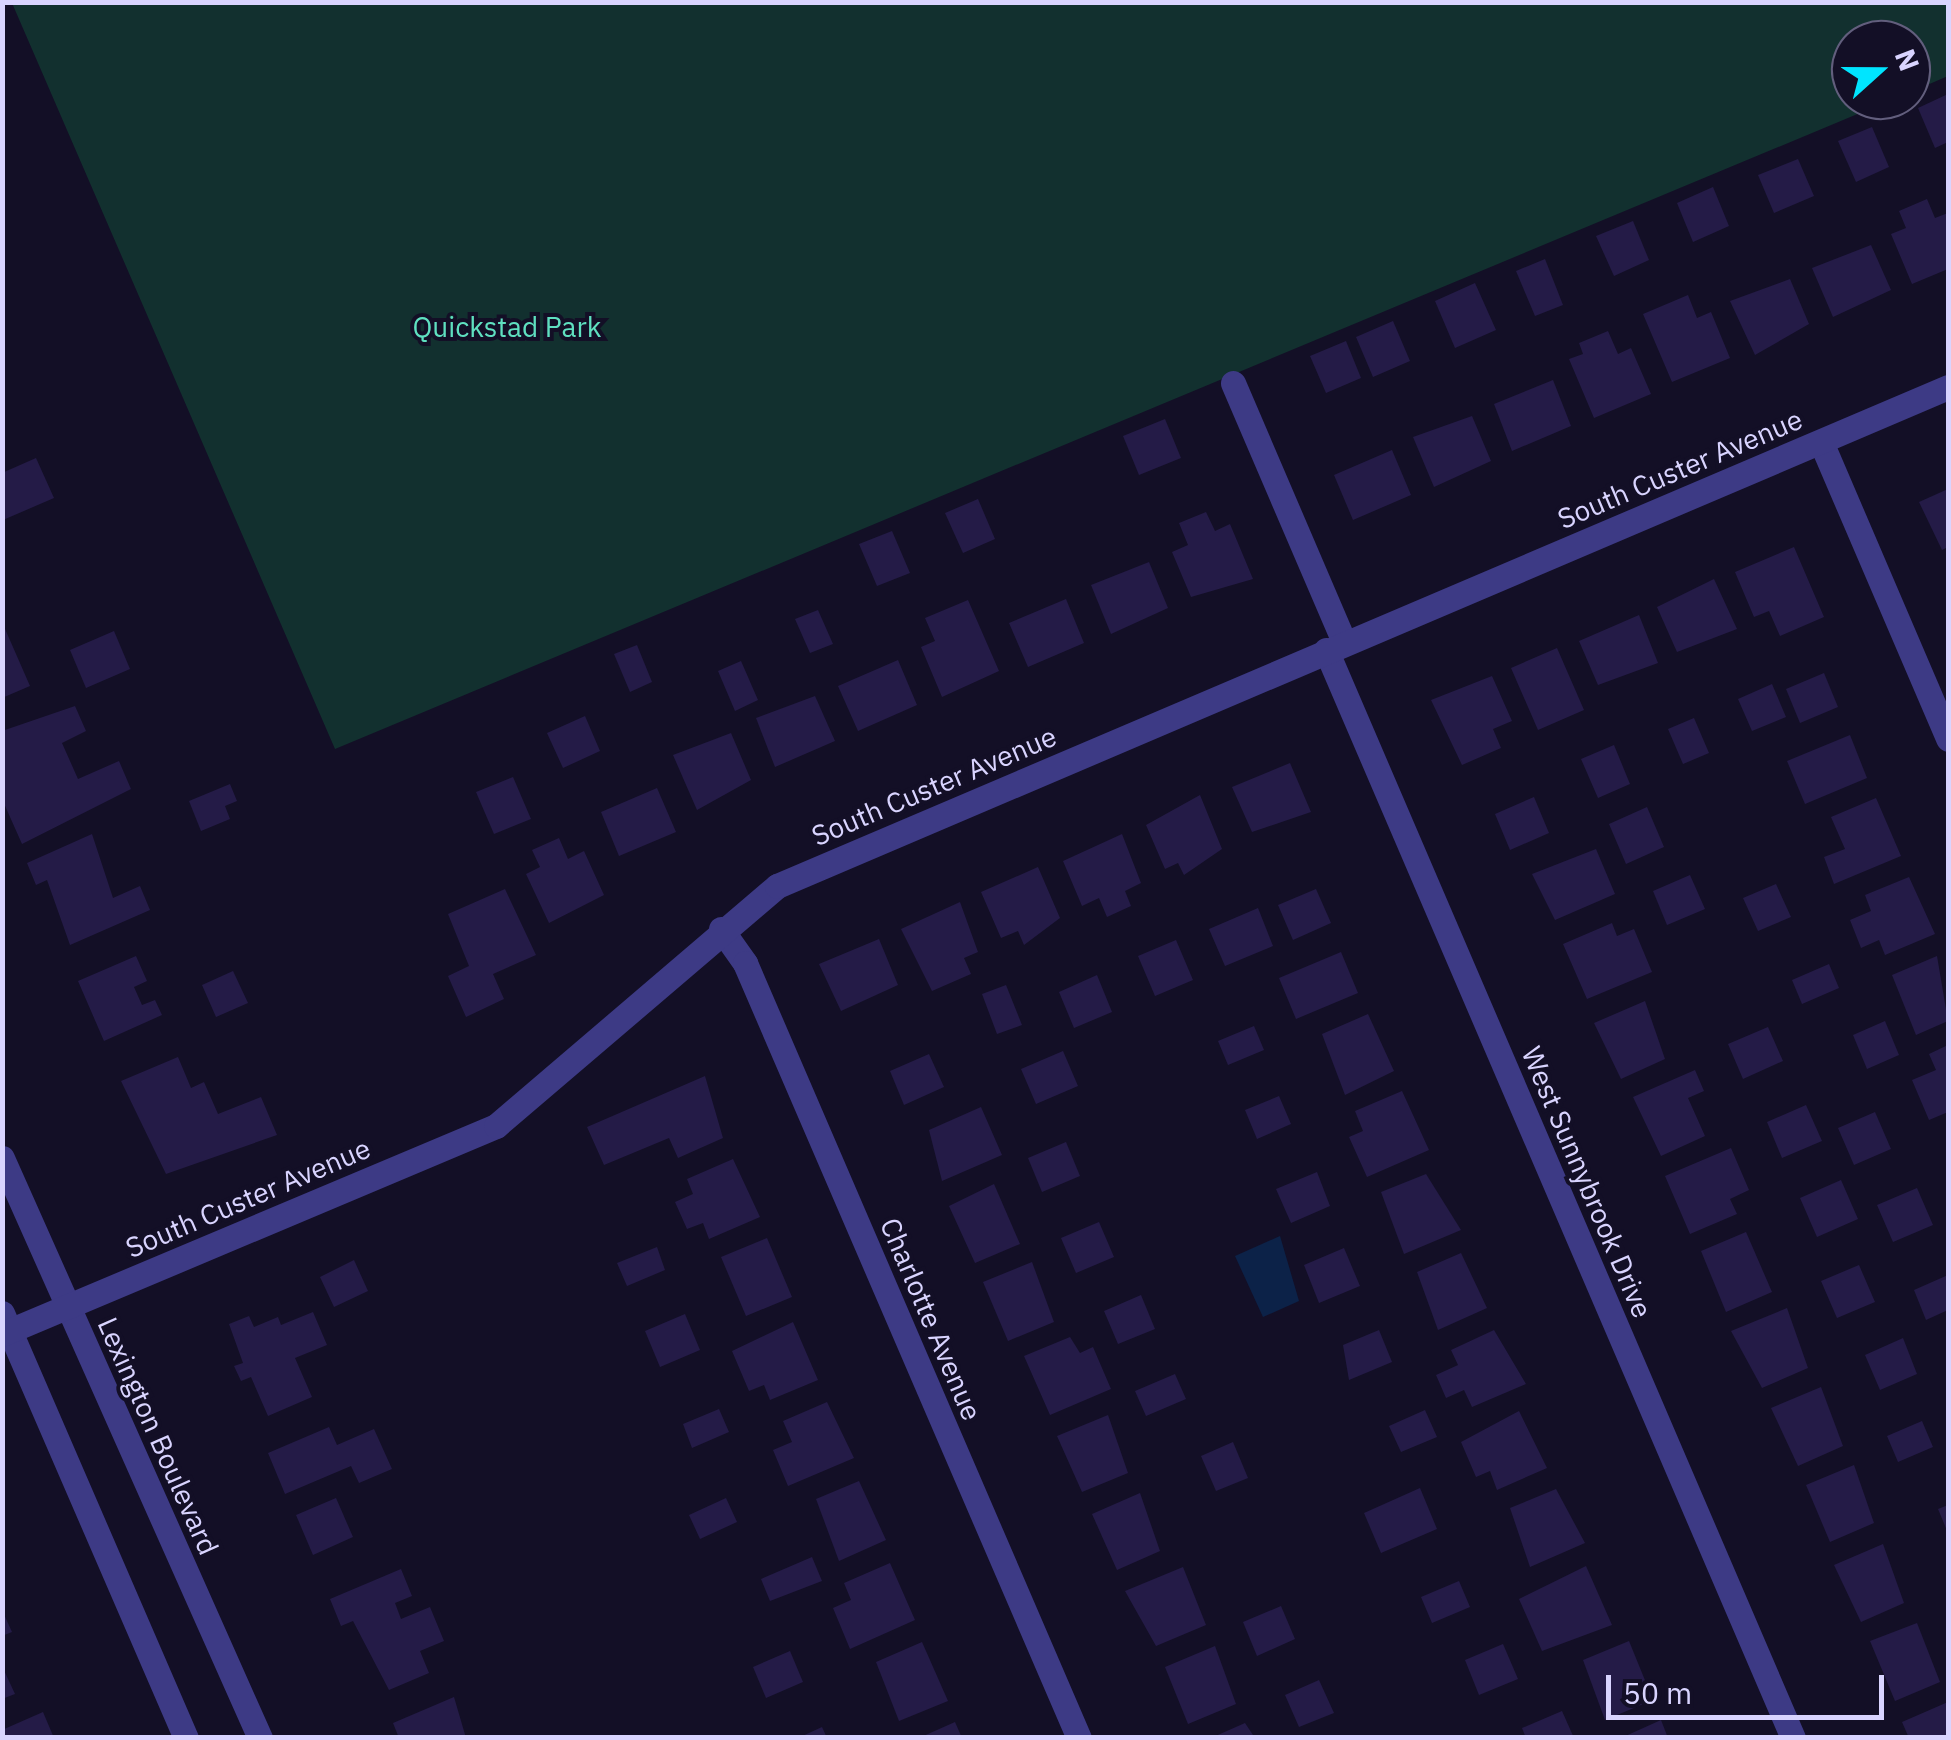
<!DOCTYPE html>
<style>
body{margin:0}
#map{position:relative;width:1951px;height:1740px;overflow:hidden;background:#130f26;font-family:"IBM Plex Sans",sans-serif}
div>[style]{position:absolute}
.green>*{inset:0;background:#12302f}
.water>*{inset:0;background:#0c2248}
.building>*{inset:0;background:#241b47}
.minor>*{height:25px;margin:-12.5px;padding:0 12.5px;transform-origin:12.5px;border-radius:12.5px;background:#3d3a85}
span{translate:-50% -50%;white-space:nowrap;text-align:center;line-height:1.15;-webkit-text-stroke:8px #130f26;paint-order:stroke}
.park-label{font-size:28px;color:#5fe0c0}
.street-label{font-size:28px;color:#d9d4ff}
.frame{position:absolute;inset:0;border:5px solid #d9d4ff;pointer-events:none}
.north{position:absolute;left:1831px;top:20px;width:100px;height:100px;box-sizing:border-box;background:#130f26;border:2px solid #625e7d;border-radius:50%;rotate:69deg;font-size:28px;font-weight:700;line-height:40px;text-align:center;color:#d9d4ff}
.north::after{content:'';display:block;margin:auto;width:35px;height:45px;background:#00e5ff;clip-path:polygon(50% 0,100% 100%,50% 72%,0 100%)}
.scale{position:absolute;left:1606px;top:1675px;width:278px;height:45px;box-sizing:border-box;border:5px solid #d9d4ff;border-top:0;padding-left:12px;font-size:30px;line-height:35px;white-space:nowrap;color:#d9d4ff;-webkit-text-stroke:8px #130f26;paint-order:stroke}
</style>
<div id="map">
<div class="green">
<i style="clip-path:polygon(1948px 2px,1948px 76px,1911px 92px,1911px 40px,1851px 40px,1851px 100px,1891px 100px,335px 749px,12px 3px)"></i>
</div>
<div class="water">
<i style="clip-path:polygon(1280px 1236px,1299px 1301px,1263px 1317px,1235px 1256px)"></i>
</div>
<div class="building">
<i style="clip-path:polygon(1948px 94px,1948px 142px,1935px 148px,1918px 108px)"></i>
<i style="clip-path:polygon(1872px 127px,1889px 167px,1856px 182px,1838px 141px)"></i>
<i style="clip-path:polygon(1798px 159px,1814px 196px,1774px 213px,1758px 175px)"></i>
<i style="clip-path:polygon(1713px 187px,1729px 226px,1693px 242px,1677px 203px)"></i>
<i style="clip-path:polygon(1927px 199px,1935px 218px,1948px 213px,1948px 269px,1912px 284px,1891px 234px,1906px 228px,1899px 211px)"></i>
<i style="clip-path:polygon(1633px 221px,1649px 260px,1614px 276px,1596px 236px)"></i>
<i style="clip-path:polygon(1871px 245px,1891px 290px,1833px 317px,1812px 268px)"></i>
<i style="clip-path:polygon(1545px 259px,1563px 305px,1535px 316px,1516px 271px)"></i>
<i style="clip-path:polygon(1790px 279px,1809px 324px,1755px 355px,1730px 301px)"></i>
<i style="clip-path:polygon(1475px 283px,1496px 330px,1455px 348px,1435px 301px)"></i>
<i style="clip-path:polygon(1688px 295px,1697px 318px,1711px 312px,1730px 358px,1672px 382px,1643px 314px)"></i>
<i style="clip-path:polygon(1393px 321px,1410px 361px,1373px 377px,1356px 337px)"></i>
<i style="clip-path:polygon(1608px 331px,1618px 354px,1631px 348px,1651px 394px,1594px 418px,1569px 359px,1583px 354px,1579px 343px)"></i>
<i style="clip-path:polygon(1346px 341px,1361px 378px,1326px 393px,1310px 356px)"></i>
<i style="clip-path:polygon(1553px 380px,1571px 426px,1512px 451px,1494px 404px)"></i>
<i style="clip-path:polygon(1472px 416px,1491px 461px,1434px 487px,1413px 437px)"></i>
<i style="clip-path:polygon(1165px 419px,1181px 458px,1139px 475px,1123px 436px)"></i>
<i style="clip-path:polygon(1392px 450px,1411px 495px,1353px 520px,1334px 475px)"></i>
<i style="clip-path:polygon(36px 458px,54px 498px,3px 520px,2px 473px)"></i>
<i style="clip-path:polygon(1948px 489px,1948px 547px,1942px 550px,1919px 502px)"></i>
<i style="clip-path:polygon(978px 499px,995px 539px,963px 553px,945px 513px)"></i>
<i style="clip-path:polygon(1206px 512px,1215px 531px,1230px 524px,1253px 579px,1191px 597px,1172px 552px,1188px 545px,1179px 523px)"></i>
<i style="clip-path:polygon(892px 531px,910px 573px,877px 586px,859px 544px)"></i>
<i style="clip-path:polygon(1794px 547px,1824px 617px,1780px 636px,1769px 611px,1754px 617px,1735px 572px)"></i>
<i style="clip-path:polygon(1149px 562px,1168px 608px,1111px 634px,1091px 585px)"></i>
<i style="clip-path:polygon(1714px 579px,1737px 629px,1677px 652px,1657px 607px)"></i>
<i style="clip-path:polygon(1066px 599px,1084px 643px,1028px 667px,1009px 623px)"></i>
<i style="clip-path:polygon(968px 600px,999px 671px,942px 697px,921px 647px,935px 641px,925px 618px)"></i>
<i style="clip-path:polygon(818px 610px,833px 644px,810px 653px,795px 619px)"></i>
<i style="clip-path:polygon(1639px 615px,1658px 663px,1598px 685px,1579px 641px)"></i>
<i style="clip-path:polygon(2px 622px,30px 686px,2px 698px)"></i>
<i style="clip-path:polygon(114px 631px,130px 669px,86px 688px,70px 650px)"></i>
<i style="clip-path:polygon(637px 645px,652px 682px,630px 692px,614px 654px)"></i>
<i style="clip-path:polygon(1557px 648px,1584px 710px,1538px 730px,1511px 668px)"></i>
<i style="clip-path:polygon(898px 660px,917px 705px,858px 731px,838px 686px)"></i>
<i style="clip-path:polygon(741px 661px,758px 700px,735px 711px,718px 671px)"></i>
<i style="clip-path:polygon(1824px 673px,1838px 707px,1800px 723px,1786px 689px)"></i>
<i style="clip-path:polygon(1492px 676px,1512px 721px,1493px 729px,1501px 748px,1462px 765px,1431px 700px)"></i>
<i style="clip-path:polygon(1772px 684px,1786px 717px,1752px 731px,1738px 699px)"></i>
<i style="clip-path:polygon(815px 696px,835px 741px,775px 767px,756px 718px)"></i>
<i style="clip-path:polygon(75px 706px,86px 731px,62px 743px,78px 779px,119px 761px,131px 789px,22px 844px,2px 799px,2px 731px)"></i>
<i style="clip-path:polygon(585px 716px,600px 751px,563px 768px,547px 733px)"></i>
<i style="clip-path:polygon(1694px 718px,1709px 753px,1683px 764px,1668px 729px)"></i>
<i style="clip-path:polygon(731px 733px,751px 780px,697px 810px,673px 755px)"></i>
<i style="clip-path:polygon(1850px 735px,1867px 778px,1805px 804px,1787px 761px)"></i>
<i style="clip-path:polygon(1614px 745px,1630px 784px,1598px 798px,1581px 759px)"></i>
<i style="clip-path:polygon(1290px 763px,1311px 812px,1252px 832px,1232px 787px)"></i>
<i style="clip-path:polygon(513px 777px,531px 819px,494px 834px,476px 792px)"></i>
<i style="clip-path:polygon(230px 784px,237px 801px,225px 806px,230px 819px,201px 831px,189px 801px)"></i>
<i style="clip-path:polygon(657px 788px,676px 832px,619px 856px,601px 812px)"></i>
<i style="clip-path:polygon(1200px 795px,1222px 849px,1184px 875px,1178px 863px,1165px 869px,1146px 825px)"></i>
<i style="clip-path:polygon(1534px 797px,1549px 833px,1510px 850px,1495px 814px)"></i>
<i style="clip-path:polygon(1876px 798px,1901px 856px,1834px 884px,1824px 857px,1845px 849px,1831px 817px)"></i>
<i style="clip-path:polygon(1647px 807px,1664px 847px,1626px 864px,1609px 824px)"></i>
<i style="clip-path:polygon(92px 834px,113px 898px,140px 886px,150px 910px,70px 945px,47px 880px,36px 885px,27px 863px)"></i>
<i style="clip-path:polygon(1122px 834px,1141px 883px,1125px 891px,1131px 906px,1107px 917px,1099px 898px,1082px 906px,1063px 861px)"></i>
<i style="clip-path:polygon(559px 838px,568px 859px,584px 851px,604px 895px,549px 923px,526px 874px,540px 867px,532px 850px)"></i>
<i style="clip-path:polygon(1596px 849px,1615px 894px,1555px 920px,1532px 874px)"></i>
<i style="clip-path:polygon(1038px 867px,1060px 918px,1024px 945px,1018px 931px,1001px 938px,981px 892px)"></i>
<i style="clip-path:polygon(1690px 875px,1705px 909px,1667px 925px,1653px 891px)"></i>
<i style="clip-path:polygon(1909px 877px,1935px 934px,1885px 955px,1879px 940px,1861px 948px,1850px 920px,1871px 911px,1865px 895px)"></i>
<i style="clip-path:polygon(1776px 884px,1791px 917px,1758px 931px,1743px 898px)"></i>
<i style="clip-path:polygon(505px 889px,536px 955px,493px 974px,504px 999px,466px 1017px,448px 976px,469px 966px,448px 914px)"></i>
<i style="clip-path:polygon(1316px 889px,1331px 923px,1293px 940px,1278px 905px)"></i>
<i style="clip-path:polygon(960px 902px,978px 952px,964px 958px,971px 974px,932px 991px,901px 929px)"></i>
<i style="clip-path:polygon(1258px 908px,1273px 946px,1225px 966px,1209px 929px)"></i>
<i style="clip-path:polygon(1612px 923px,1617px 936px,1634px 929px,1652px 972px,1587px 999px,1563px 944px)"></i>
<i style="clip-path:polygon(879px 939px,898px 985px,841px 1011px,819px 964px)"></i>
<i style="clip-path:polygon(1176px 940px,1193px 980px,1155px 996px,1138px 956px)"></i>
<i style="clip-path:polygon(1341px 952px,1358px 993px,1296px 1019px,1279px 978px)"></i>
<i style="clip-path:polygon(136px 956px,147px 981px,134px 987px,142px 1005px,155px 1000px,162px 1015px,104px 1041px,78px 981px)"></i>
<i style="clip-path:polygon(1937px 956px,1948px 1021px,1916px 1035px,1892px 975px)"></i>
<i style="clip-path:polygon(1829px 964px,1839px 988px,1802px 1004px,1792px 980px)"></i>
<i style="clip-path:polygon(233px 971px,248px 1003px,216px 1017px,202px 985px)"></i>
<i style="clip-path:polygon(1097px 975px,1112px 1012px,1074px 1028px,1059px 992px)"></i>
<i style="clip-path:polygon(1006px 985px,1022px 1025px,997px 1034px,982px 994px)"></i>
<i style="clip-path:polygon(1645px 1001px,1665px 1059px,1621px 1079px,1594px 1023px)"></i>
<i style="clip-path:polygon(1368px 1014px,1394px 1071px,1345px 1095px,1322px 1034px)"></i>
<i style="clip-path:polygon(1885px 1021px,1899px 1055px,1867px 1069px,1853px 1035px)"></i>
<i style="clip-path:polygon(1254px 1026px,1264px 1050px,1228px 1065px,1218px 1041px)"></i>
<i style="clip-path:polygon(1768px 1027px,1783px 1061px,1743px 1079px,1728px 1044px)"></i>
<i style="clip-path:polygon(1948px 1045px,1948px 1112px,1929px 1120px,1912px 1080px,1936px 1070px,1929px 1054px)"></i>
<i style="clip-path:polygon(1063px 1051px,1078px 1086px,1036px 1104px,1021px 1069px)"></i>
<i style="clip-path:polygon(929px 1054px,944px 1087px,904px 1105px,890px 1071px)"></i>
<i style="clip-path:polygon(178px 1057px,191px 1088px,204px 1082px,218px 1114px,261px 1097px,277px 1135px,166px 1174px,121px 1081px)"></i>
<i style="clip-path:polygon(1695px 1070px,1704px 1091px,1688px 1098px,1705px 1136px,1661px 1156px,1633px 1097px)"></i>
<i style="clip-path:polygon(705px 1076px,723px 1138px,678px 1158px,669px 1138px,604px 1165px,587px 1127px)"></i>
<i style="clip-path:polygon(1402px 1091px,1429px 1150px,1367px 1177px,1349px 1137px,1363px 1131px,1355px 1111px)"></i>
<i style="clip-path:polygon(1279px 1096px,1291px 1124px,1257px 1139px,1245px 1110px)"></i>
<i style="clip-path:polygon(1806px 1105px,1822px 1141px,1782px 1158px,1767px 1122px)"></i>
<i style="clip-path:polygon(981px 1107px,1002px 1155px,942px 1181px,929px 1130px)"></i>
<i style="clip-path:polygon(1875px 1112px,1891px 1149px,1854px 1165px,1838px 1128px)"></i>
<i style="clip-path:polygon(1066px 1142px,1080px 1176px,1042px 1192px,1028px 1158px)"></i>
<i style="clip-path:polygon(1731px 1148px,1749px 1190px,1730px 1199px,1737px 1214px,1690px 1234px,1665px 1176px)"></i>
<i style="clip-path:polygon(733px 1159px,760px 1217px,709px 1239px,703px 1223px,687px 1229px,675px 1202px,693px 1194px,687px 1179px)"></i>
<i style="clip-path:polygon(1317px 1172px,1330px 1206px,1291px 1223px,1276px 1189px)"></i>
<i style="clip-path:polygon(1426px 1174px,1461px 1230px,1404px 1254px,1381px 1192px)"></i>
<i style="clip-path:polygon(1841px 1180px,1858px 1219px,1817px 1237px,1800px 1198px)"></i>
<i style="clip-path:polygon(994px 1184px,1020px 1244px,975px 1263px,949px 1206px)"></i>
<i style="clip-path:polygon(1917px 1188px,1933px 1225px,1893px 1242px,1877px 1205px)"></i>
<i style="clip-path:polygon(1099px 1222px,1114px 1257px,1076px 1273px,1061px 1238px)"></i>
<i style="clip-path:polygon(1746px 1232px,1772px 1292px,1726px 1312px,1701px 1251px)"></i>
<i style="clip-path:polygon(767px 1238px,792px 1297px,746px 1316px,721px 1257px)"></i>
<i style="clip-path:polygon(657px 1247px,665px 1270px,627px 1286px,617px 1263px)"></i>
<i style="clip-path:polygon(1344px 1248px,1360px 1286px,1319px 1303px,1304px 1265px)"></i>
<i style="clip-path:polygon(1461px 1253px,1487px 1308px,1438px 1330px,1417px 1272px)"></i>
<i style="clip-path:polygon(354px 1260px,368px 1291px,334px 1307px,320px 1277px)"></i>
<i style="clip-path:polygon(1032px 1262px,1054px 1322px,1008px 1341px,983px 1282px)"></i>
<i style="clip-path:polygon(1859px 1265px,1875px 1302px,1837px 1318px,1821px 1281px)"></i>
<i style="clip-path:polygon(1948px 1275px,1948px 1310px,1926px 1320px,1914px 1290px)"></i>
<i style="clip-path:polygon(1141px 1295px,1155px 1329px,1118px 1344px,1104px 1311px)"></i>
<i style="clip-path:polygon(1787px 1308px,1808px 1368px,1762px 1388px,1731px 1331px)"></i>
<i style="clip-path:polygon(313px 1312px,327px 1345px,295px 1358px,312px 1397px,268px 1416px,251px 1377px,241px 1381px,234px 1366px,243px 1363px,229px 1324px,249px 1316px,254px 1327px,278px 1317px,281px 1325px)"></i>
<i style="clip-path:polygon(685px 1314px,700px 1350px,660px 1367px,645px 1331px)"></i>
<i style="clip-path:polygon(793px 1322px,818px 1380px,770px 1400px,764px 1385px,749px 1391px,732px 1351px)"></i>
<i style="clip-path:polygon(1379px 1330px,1392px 1362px,1349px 1380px,1343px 1345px)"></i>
<i style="clip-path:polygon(1494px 1330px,1526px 1384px,1472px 1407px,1464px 1390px,1446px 1398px,1436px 1375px,1458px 1365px,1451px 1350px)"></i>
<i style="clip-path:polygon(1070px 1337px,1080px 1353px,1093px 1347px,1111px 1389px,1050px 1415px,1024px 1356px)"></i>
<i style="clip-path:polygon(1903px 1338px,1917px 1374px,1880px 1390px,1865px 1355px)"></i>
<i style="clip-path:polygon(1175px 1374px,1186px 1399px,1146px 1416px,1135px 1391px)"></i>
<i style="clip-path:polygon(1821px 1387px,1843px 1446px,1798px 1466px,1771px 1408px)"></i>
<i style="clip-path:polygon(827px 1402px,854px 1458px,788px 1486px,773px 1450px,792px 1442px,783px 1421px)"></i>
<i style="clip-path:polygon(719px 1409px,729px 1432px,692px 1448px,683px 1424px)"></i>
<i style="clip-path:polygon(1425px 1410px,1437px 1437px,1401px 1452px,1389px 1426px)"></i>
<i style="clip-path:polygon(1519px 1411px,1547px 1468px,1497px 1490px,1490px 1471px,1476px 1477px,1461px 1442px)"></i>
<i style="clip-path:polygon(1108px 1415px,1128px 1473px,1082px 1492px,1057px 1436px)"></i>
<i style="clip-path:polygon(1922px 1421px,1933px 1447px,1898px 1462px,1887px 1436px)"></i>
<i style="clip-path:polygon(329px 1427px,337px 1445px,374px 1429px,392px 1469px,359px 1483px,351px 1466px,285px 1494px,268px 1453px)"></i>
<i style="clip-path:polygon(1233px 1442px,1248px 1478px,1216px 1491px,1201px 1456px)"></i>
<i style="clip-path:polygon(1854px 1465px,1874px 1523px,1830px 1542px,1806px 1485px)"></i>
<i style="clip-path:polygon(859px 1481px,886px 1540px,839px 1561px,816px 1499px)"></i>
<i style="clip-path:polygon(1420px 1488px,1437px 1529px,1381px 1553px,1364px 1513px)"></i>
<i style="clip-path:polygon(1556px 1489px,1585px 1543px,1530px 1567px,1510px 1508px)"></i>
<i style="clip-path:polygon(1140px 1493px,1160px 1551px,1117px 1570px,1092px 1514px)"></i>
<i style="clip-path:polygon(336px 1498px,353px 1537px,313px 1555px,296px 1515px)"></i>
<i style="clip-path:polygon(726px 1498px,737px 1522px,700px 1539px,689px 1515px)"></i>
<i style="clip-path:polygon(1948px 1505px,1948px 1533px,1938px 1509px)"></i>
<i style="clip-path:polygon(1883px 1544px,1904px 1603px,1861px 1622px,1834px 1565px)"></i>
<i style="clip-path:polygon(812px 1557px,822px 1581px,770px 1601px,761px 1579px)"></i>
<i style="clip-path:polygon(890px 1563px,915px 1620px,850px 1649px,833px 1608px,851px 1600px,844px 1583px)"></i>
<i style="clip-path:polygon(1586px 1566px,1612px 1625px,1542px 1651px,1519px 1599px)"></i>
<i style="clip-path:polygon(1183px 1567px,1206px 1625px,1156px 1646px,1125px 1591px)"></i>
<i style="clip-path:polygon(401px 1569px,412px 1596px,395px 1603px,401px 1619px,430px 1607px,444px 1641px,420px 1651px,429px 1673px,389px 1690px,353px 1621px,341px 1626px,330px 1599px)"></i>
<i style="clip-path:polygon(1459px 1581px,1470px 1607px,1432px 1623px,1421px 1597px)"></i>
<i style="clip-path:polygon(1281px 1606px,1295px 1639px,1257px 1656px,1243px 1622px)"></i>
<i style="clip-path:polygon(2px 1610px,12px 1632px,2px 1636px)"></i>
<i style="clip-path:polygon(1917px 1623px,1940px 1682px,1895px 1701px,1870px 1641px)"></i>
<i style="clip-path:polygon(1629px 1641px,1653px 1700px,1605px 1720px,1583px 1660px)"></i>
<i style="clip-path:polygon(922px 1642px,948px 1701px,899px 1721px,876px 1662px)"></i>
<i style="clip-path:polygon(1503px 1644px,1518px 1679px,1479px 1695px,1465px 1660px)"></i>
<i style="clip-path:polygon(1215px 1646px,1236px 1704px,1188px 1724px,1165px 1667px)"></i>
<i style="clip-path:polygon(790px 1651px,803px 1682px,766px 1698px,753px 1667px)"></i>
<i style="clip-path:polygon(2px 1666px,15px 1694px,2px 1699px)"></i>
<i style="clip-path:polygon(1319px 1680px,1334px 1713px,1299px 1727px,1285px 1695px)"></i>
<i style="clip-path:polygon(454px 1697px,466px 1738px,399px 1738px,393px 1723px)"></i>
<i style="clip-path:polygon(1948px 1702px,1948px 1738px,1909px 1738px,1902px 1722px)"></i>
<i style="clip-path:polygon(1562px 1711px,1574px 1738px,1526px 1738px,1522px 1728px)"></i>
<i style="clip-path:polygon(43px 1712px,54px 1738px,2px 1738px,2px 1730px)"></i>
<i style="clip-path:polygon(1661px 1720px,1668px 1738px,1621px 1738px)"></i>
<i style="clip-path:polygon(955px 1722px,962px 1738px,919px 1738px)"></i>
<i style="clip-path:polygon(1245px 1723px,1255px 1738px,1211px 1738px)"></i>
<i style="clip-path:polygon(822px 1727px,827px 1738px,798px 1738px)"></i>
</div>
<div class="minor">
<i style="left:1233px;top:383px;width:282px;rotate:66.8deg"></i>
<i style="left:1821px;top:442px;width:323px;rotate:66.8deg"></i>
<i style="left:1326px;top:650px;width:1184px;rotate:66.77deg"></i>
<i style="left:721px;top:929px;width:42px;rotate:54.8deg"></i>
<i style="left:745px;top:963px;width:844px;rotate:66.69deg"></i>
<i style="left:2px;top:1158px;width:635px;rotate:66.02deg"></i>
<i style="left:2px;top:1313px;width:463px;rotate:66.6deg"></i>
<i style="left:2px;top:1334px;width:536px;rotate:-22.83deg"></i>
<i style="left:496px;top:1126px;width:370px;rotate:-40.5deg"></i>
<i style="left:777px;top:886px;width:1273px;rotate:-23.08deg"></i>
</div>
<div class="park-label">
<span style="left:507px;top:327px">Quickstad Park</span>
</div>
<div class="street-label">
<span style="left:1680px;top:469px;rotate:-23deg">South Custer Avenue</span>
<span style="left:934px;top:786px;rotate:-23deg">South Custer Avenue</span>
<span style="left:1587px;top:1182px;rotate:67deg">West Sunnybrook Drive</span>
<span style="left:248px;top:1198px;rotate:-23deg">South Custer Avenue</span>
<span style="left:931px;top:1319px;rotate:67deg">Charlotte Avenue</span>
<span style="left:158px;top:1436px;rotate:66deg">Lexington Boulevard</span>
</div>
<div class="frame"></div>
<div class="north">N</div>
<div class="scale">50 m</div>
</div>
